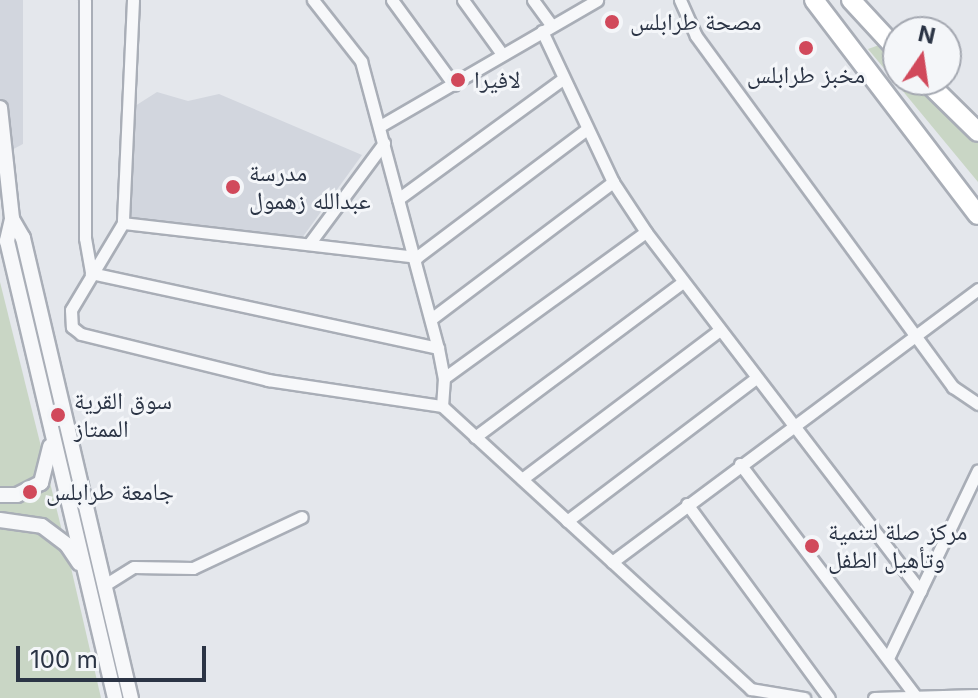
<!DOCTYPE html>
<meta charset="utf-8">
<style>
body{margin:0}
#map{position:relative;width:978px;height:698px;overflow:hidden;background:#e4e7ec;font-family:Inter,"Noto Naskh Arabic",sans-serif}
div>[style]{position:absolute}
.built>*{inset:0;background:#d2d6de}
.green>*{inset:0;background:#c9d6c5}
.roads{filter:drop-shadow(2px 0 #a9aeb7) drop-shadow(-2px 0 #a9aeb7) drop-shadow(0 2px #a9aeb7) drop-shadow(0 -2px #a9aeb7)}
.minor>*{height:11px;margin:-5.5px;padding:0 5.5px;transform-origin:5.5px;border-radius:5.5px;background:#f7f8fa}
.tertiary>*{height:14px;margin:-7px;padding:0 7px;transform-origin:7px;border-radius:7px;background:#f7f8fa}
.trunk>*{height:18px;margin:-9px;padding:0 9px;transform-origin:9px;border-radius:9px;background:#fff}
.dots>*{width:22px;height:22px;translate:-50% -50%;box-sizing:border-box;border:4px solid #f4f6f9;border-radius:50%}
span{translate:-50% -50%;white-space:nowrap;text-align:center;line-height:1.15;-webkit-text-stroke:6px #f4f6f9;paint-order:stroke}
.poi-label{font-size:24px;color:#2b3445}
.left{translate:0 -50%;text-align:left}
.north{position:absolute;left:882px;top:16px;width:80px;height:80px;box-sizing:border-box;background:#f4f6f9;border:2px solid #a4a8b1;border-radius:50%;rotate:13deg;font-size:22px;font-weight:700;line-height:32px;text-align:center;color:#2b3445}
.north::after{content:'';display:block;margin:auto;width:28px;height:36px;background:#d1495b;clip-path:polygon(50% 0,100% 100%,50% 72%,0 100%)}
.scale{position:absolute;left:16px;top:646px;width:190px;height:36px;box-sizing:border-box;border:4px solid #2b3445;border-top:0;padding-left:10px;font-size:24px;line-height:28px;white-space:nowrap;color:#2b3445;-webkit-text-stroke:6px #f4f6f9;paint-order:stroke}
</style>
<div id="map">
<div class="built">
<i style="clip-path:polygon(0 0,23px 0,23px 144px,0 156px)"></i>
<i style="clip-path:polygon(157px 92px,188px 101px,219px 94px,362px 155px,302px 238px,126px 219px,135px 106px)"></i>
</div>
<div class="green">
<i style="clip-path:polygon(882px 44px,898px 63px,898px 80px,916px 80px,978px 141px,978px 182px,868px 49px)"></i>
<i style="clip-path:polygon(0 282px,69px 559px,101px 698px,0 698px)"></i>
</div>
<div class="roads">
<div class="minor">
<i style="left:85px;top:0;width:238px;rotate:90deg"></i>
<i style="left:85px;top:238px;width:36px;rotate:80deg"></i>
<i style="left:91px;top:273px;width:355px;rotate:12.2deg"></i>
<i style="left:133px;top:0;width:223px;rotate:92.6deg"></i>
<i style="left:123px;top:223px;width:101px;rotate:120.9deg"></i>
<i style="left:71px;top:310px;width:17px;rotate:87deg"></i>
<i style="left:72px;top:327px;width:11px;rotate:38deg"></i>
<i style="left:81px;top:334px;width:193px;rotate:13.8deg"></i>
<i style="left:268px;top:380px;width:176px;rotate:8.5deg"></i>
<i style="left:442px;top:406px;width:419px;rotate:42.5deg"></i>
<i style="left:751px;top:689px;width:54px;rotate:9.6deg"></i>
<i style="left:313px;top:0;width:78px;rotate:51.8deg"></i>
<i style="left:361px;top:61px;width:297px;rotate:75deg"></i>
<i style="left:438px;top:348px;width:31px;rotate:79deg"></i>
<i style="left:444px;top:378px;width:28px;rotate:94deg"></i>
<i style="left:392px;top:0;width:105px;rotate:53.9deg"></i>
<i style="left:463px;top:0;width:67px;rotate:54.2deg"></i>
<i style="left:533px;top:0;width:31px;rotate:54deg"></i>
<i style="left:680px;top:0;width:39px;rotate:66deg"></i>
<i style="left:696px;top:36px;width:435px;rotate:53.8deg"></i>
<i style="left:953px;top:387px;width:30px;rotate:34deg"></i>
<i style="left:542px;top:31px;width:167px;rotate:64.8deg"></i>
<i style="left:613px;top:182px;width:60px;rotate:56.6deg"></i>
<i style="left:646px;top:232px;width:452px;rotate:52.6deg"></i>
<i style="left:380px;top:126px;width:251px;rotate:-30.1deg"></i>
<i style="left:398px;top:199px;width:205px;rotate:-36.1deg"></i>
<i style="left:123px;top:223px;width:296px;rotate:6.6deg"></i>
<i style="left:417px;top:257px;width:213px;rotate:-37deg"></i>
<i style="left:309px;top:244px;width:126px;rotate:-53.4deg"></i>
<i style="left:431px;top:319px;width:228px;rotate:-37deg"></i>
<i style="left:444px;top:378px;width:249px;rotate:-35.9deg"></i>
<i style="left:475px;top:437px;width:259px;rotate:-36.7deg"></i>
<i style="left:740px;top:464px;width:292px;rotate:52.9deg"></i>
<i style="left:522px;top:479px;width:248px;rotate:-37deg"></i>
<i style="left:687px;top:504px;width:240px;rotate:53.8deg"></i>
<i style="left:567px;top:521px;width:236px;rotate:-37.1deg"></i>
<i style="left:612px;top:562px;width:457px;rotate:-36.7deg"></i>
<i style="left:103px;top:586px;width:36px;rotate:-32deg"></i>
<i style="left:134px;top:567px;width:59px;rotate:1deg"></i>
<i style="left:193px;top:568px;width:120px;rotate:-25.1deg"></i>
<i style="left:888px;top:658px;width:208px;rotate:-64.4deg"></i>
<i style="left:874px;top:698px;width:104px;rotate:-1.7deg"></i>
</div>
<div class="tertiary">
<i style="left:0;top:108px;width:112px;rotate:83.8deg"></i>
<i style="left:12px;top:219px;width:23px;rotate:103deg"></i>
<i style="left:7px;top:241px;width:470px;rotate:76.7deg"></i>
<i style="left:12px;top:219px;width:22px;rotate:60deg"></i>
<i style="left:23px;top:238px;width:473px;rotate:76.8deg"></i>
<i style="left:0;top:495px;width:17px"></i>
<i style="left:17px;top:495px;width:27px;rotate:-27deg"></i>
<i style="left:41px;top:483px;width:38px;rotate:-76deg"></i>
<i style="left:0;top:520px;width:42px;rotate:8.1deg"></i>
<i style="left:42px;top:526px;width:31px;rotate:37deg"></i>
<i style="left:67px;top:545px;width:22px;rotate:56deg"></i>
</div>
<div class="trunk">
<i style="left:814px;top:0;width:270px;rotate:52.7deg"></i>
<i style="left:851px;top:0;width:69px;rotate:47.3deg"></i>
<i style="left:925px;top:80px;width:74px;rotate:44.5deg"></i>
</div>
</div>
<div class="dots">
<i style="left:612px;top:22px;background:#d1495b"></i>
<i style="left:806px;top:48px;background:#d1495b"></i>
<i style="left:458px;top:80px;background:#d1495b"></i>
<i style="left:233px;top:187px;background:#d1495b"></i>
<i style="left:58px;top:415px;background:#d1495b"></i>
<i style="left:30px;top:492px;background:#d1495b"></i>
<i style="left:812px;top:546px;background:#d1495b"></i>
</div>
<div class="poi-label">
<span class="left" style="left:630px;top:22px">مصحة طرابلس</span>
<span style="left:806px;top:75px">مخبز طرابلس</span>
<span class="left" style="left:474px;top:80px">لافيرا</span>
<span class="left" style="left:249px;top:187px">مدرسة<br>عبدالله زهمول</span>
<span class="left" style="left:74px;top:415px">سوق القرية<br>الممتاز</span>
<span class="left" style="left:46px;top:492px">جامعة طرابلس</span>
<span class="left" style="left:828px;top:546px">مركز صلة لتنمية<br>وتأهيل الطفل</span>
</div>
<div class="north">N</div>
<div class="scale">100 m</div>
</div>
